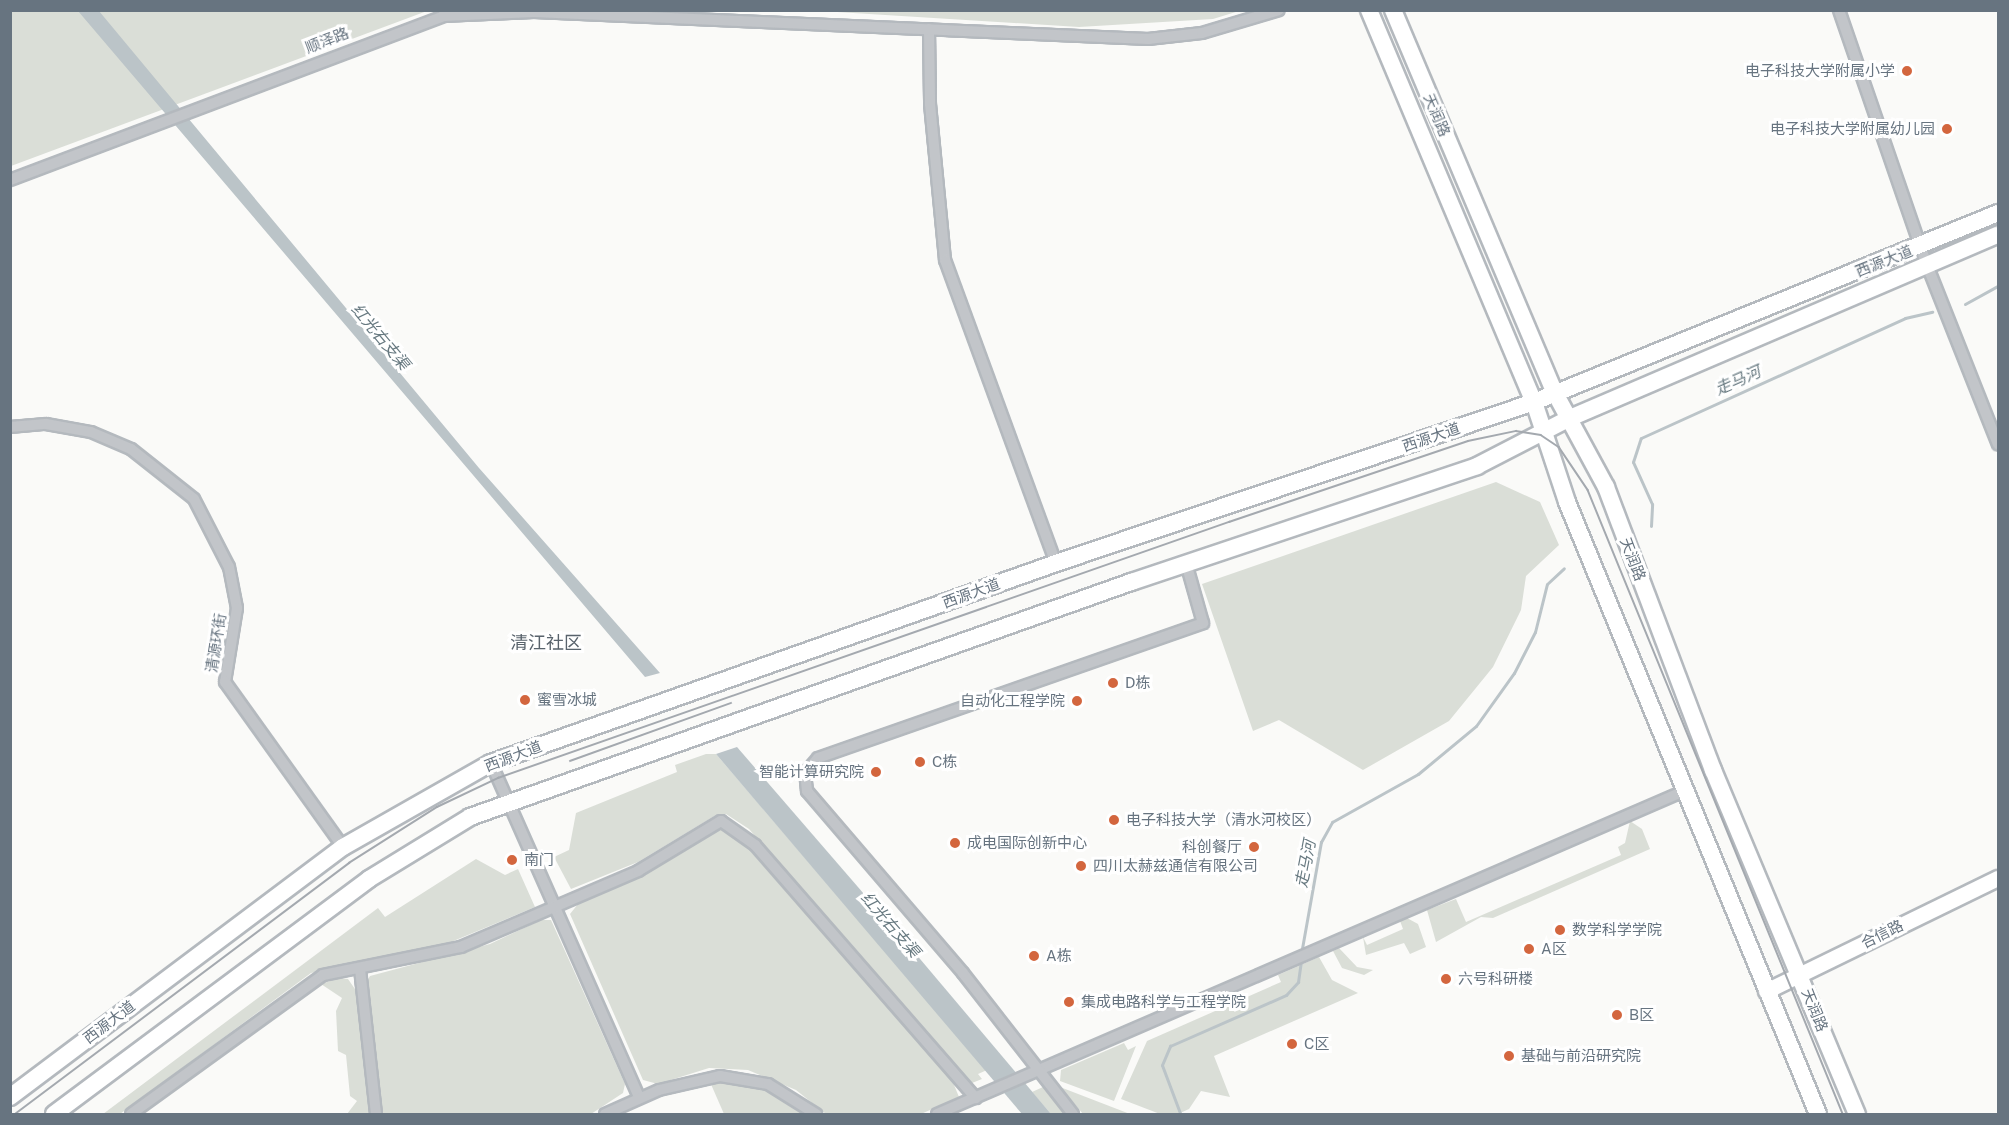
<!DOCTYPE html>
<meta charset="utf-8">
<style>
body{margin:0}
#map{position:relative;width:2009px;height:1125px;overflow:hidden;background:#fafaf8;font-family:"Public Sans","Noto Sans SC",sans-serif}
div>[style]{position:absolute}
.green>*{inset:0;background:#daded7}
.water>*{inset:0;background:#bbc4c8}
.stream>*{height:3px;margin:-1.5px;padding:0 1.5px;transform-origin:1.5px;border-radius:1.5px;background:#bbc4c8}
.roads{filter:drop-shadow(2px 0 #b4b9be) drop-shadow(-2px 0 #b4b9be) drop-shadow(0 2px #b4b9be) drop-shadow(0 -2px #b4b9be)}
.street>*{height:10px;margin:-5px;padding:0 5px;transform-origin:5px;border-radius:5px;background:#c2c5c9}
.secondary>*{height:15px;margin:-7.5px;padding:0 7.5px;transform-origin:7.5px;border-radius:7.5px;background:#fff}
.primary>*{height:16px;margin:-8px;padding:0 8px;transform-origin:8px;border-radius:8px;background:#fff}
.tram>*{height:1.5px;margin:-0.75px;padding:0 0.75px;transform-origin:0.75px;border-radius:0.75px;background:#a4a9af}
.dots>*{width:16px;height:16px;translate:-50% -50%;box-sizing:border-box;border:3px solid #fff;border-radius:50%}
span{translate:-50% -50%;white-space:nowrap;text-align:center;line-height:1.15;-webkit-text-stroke:6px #fff;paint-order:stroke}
.street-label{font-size:15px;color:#677480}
.poi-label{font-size:15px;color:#677480}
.right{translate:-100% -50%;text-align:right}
.left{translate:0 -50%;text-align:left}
.water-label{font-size:16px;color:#677980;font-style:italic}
.quarter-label{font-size:18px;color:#59636c}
.frame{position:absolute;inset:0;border:12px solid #677480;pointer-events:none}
</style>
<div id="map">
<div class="green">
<i style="clip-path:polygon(17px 10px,427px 11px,11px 166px,10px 13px)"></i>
<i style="clip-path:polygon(821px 11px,1239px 11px,1213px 19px,1079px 27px)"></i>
<i style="clip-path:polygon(1496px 482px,1540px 502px,1559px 545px,1526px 576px,1521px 610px,1493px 667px,1449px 721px,1363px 770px,1279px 720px,1253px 731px,1202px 584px)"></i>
<i style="clip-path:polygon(706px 754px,716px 754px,987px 1070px,978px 1074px,982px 1079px,972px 1083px,749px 829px,726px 814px,716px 815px,638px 862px,571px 889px,554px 857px,569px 850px,576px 813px,677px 772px,675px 765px)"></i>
<i style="clip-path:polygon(1630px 821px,1642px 829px,1650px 849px,1493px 918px,1481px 917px,1436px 942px,1427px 910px,1456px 899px,1466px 922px,1621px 855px,1618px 847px,1625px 843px)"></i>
<i style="clip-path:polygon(723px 828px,739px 838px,952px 1080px,959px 1097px,921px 1114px,826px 1114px,796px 1090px,748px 1070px,709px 1068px,658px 1084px,643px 1080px,570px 914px,578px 904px,649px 872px)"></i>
<i style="clip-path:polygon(476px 859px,505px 875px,518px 869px,535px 907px,439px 947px,311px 973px,120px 1114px,103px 1114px,378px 908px,385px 917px)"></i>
<i style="clip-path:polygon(1407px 918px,1418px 924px,1426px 947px,1410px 954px,1404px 943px,1366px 955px,1363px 937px,1367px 945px,1403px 929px,1400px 921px)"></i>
<i style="clip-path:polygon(541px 920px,551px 920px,625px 1084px,623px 1093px,591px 1114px,381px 1114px,366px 983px,370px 976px,490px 944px)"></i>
<i style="clip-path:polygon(1339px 948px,1357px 967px,1373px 970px,1364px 975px,1342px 968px,1333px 951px)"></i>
<i style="clip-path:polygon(1319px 957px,1332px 980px,1358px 993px,1214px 1056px,1230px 1097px,1201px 1091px,1189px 1109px,1178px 1114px,1160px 1114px,1121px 1099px,1147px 1041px,1281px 982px,1278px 975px)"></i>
<i style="clip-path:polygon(339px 978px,348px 979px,357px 992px,370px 1114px,347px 1114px,357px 1101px,350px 1096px,346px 1055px,338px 1051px,336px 1011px,342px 998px,321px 984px)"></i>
<i style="clip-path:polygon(1124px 1043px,1128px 1050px,1136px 1046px,1114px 1101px,1060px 1081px,1061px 1070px)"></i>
<i style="clip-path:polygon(710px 1082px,763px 1088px,809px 1114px,724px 1114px)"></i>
<i style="clip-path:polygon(1043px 1087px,1066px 1114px,1051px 1114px,1032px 1092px)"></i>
<i style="clip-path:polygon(1060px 1087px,1130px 1114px,1083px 1114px)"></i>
</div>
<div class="water">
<i style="clip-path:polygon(78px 11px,99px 11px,479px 468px,660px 673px,645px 677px)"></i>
<i style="clip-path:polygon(737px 747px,915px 953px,1051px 1114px,1022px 1114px,716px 754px)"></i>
</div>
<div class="stream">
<i style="left:1965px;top:304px;width:38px;rotate:-29deg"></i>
<i style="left:1651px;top:526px;width:22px;rotate:-87deg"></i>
<i style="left:1652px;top:504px;width:46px;rotate:-114.3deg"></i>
<i style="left:1633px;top:462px;width:25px;rotate:-72deg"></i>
<i style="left:1641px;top:438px;width:290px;rotate:-24.4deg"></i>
<i style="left:1905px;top:318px;width:28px;rotate:-13deg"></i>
<i style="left:1301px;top:954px;width:114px;rotate:-79.9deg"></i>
<i style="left:1321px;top:842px;width:23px;rotate:-61deg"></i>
<i style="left:1332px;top:822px;width:98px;rotate:-29.2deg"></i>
<i style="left:1418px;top:774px;width:75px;rotate:-39.6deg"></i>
<i style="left:1476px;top:726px;width:65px;rotate:-54.4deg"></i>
<i style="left:1514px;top:673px;width:46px;rotate:-62.9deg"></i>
<i style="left:1535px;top:632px;width:49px;rotate:-76deg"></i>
<i style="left:1547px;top:584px;width:23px;rotate:-43deg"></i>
<i style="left:1180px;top:1113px;width:51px;rotate:-110.6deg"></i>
<i style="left:1162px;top:1065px;width:21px;rotate:-67deg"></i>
<i style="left:1170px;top:1046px;width:127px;rotate:-23.7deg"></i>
<i style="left:1286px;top:995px;width:18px;rotate:-47deg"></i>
<i style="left:1298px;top:982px;width:21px;rotate:-82deg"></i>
</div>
<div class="roads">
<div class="street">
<i style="left:1839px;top:10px;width:270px;rotate:71deg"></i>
<i style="left:1927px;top:265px;width:193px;rotate:68.4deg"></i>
<i style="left:929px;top:29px;width:75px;rotate:89.2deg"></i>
<i style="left:930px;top:104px;width:157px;rotate:84.5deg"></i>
<i style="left:945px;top:260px;width:323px;rotate:69.9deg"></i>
<i style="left:10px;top:180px;width:463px;rotate:-20.7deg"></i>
<i style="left:443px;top:16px;width:91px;rotate:-2.5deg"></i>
<i style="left:534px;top:12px;width:615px;rotate:2.52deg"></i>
<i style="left:1148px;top:39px;width:54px;rotate:-6.3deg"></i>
<i style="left:1202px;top:33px;width:80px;rotate:-16.6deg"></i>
<i style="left:10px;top:427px;width:36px;rotate:-5deg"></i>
<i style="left:46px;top:424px;width:46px;rotate:10.1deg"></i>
<i style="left:91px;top:432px;width:43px;rotate:23deg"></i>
<i style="left:131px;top:449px;width:80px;rotate:38.4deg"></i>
<i style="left:194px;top:499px;width:76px;rotate:62.8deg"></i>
<i style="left:229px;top:567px;width:42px;rotate:79deg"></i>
<i style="left:237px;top:608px;width:75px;rotate:99.2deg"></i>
<i style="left:225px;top:682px;width:203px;rotate:54.4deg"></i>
<i style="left:491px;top:763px;width:365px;rotate:66.1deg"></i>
<i style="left:360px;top:969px;width:146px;rotate:83.7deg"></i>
<i style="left:131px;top:1114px;width:237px;rotate:-35.9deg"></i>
<i style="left:323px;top:975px;width:141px;rotate:-11.5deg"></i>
<i style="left:461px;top:947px;width:193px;rotate:-23.2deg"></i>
<i style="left:638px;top:871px;width:97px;rotate:-31.1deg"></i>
<i style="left:721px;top:821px;width:42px;rotate:35.2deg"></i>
<i style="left:755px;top:845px;width:336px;rotate:48.9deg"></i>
<i style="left:605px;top:1114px;width:59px;rotate:-24deg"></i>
<i style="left:659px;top:1090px;width:63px;rotate:-12.9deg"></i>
<i style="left:720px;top:1076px;width:49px;rotate:9.5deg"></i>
<i style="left:768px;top:1084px;width:57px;rotate:32deg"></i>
<i style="left:937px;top:1114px;width:814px;rotate:-23.38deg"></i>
<i style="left:1073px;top:1114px;width:179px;rotate:-128deg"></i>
<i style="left:963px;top:973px;width:240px;rotate:-130.6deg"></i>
<i style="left:807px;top:791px;width:18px;rotate:-96deg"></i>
<i style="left:805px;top:773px;width:20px;rotate:-49deg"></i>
<i style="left:818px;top:758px;width:408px;rotate:-19.3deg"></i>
<i style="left:1203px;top:623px;width:62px;rotate:-105.8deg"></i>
</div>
<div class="secondary">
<i style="left:1766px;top:991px;width:258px;rotate:-26deg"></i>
</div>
<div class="primary">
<i style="left:1369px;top:10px;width:425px;rotate:67.2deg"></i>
<i style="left:1534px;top:402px;width:105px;rotate:71.7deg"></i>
<i style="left:1567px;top:502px;width:661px;rotate:67.7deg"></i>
<i style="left:1393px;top:10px;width:416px;rotate:67.1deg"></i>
<i style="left:1555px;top:393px;width:107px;rotate:61.5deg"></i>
<i style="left:1606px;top:487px;width:303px;rotate:69.3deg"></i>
<i style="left:1713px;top:770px;width:373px;rotate:67.3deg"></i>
<i style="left:10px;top:1097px;width:416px;rotate:-36.9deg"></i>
<i style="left:343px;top:847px;width:170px;rotate:-29.6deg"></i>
<i style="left:491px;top:763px;width:599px;rotate:-19.49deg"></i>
<i style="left:1056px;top:563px;width:504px;rotate:-18.61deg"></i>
<i style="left:1534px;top:402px;width:501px;rotate:-22.16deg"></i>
<i style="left:54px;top:1114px;width:393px;rotate:-36.7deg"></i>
<i style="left:369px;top:879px;width:119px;rotate:-31.5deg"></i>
<i style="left:470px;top:817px;width:702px;rotate:-19.57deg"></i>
<i style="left:1131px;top:582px;width:365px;rotate:-18.5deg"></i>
<i style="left:1477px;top:466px;width:105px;rotate:-27.3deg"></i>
<i style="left:1570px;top:418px;width:465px;rotate:-23.2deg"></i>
</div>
</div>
<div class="tram">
<i style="left:570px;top:761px;width:171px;rotate:-19.8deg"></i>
<i style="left:15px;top:1114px;width:418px;rotate:-36.9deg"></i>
<i style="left:349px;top:863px;width:104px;rotate:-32.5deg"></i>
<i style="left:437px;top:807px;width:68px;rotate:-25.4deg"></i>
<i style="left:498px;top:778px;width:775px;rotate:-19.3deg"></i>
<i style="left:1229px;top:522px;width:252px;rotate:-18.7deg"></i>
<i style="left:1468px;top:441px;width:49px;rotate:-11.8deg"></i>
<i style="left:1516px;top:431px;width:25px;rotate:9deg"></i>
<i style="left:1541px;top:435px;width:22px;rotate:34deg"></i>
<i style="left:1559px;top:447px;width:52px;rotate:56deg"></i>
<i style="left:1588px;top:490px;width:674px;rotate:67.77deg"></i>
</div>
<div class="dots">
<i style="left:1907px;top:71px;background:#d3663e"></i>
<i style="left:1947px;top:129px;background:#d3663e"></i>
<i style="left:1113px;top:683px;background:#d3663e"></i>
<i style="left:525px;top:700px;background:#d3663e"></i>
<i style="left:1077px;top:701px;background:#d3663e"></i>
<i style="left:920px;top:762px;background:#d3663e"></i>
<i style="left:876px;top:772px;background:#d3663e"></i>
<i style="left:1114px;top:820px;background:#d3663e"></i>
<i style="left:955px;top:843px;background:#d3663e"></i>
<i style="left:1254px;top:847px;background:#d3663e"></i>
<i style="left:512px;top:860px;background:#d3663e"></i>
<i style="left:1081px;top:866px;background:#d3663e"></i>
<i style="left:1560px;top:930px;background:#d3663e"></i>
<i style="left:1529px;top:949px;background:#d3663e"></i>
<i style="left:1034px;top:956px;background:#d3663e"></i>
<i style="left:1446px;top:979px;background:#d3663e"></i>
<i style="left:1069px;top:1002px;background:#d3663e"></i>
<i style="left:1617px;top:1015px;background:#d3663e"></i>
<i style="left:1292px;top:1044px;background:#d3663e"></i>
<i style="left:1509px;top:1056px;background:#d3663e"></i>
</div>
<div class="street-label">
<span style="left:327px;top:40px;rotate:-21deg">顺泽路</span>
<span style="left:1437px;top:115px;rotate:67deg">天润路</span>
<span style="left:1884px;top:261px;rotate:-22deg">西源大道</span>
<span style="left:1431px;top:437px;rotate:-19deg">西源大道</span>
<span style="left:1633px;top:559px;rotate:69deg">天润路</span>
<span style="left:971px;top:593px;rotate:-20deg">西源大道</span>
<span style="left:216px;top:643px;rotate:-81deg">清源环街</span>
<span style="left:513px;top:756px;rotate:-21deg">西源大道</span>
<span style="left:1882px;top:934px;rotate:-26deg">合信路</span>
<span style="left:1815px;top:1010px;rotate:68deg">天润路</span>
<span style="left:109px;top:1022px;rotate:-37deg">西源大道</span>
</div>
<div class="poi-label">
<span class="right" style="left:1895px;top:71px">电子科技大学附属小学</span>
<span class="right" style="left:1935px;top:129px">电子科技大学附属幼儿园</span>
<span class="left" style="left:1125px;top:683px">D栋</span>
<span class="left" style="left:537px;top:700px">蜜雪冰城</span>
<span class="right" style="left:1065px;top:701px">自动化工程学院</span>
<span class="left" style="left:932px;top:762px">C栋</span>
<span class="right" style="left:864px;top:772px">智能计算研究院</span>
<span class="left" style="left:1126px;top:820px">电子科技大学（清水河校区）</span>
<span class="left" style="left:967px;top:843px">成电国际创新中心</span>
<span class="right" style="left:1242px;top:847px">科创餐厅</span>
<span class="left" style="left:524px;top:860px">南门</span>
<span class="left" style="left:1093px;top:866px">四川太赫兹通信有限公司</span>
<span class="left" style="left:1572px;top:930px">数学科学学院</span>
<span class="left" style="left:1541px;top:949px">A区</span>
<span class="left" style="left:1046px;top:956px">A栋</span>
<span class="left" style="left:1458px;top:979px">六号科研楼</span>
<span class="left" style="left:1081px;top:1002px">集成电路科学与工程学院</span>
<span class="left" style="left:1629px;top:1015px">B区</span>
<span class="left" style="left:1304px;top:1044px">C区</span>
<span class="left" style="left:1521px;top:1056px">基础与前沿研究院</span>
</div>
<div class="water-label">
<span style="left:380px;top:337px;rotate:50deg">红光右支渠</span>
<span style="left:1738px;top:381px;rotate:-24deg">走马河</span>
<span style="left:1306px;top:864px;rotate:-79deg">走马河</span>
<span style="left:890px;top:925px;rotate:49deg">红光右支渠</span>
</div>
<div class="quarter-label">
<span style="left:546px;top:643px">清江社区</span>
</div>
<div class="frame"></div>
</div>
